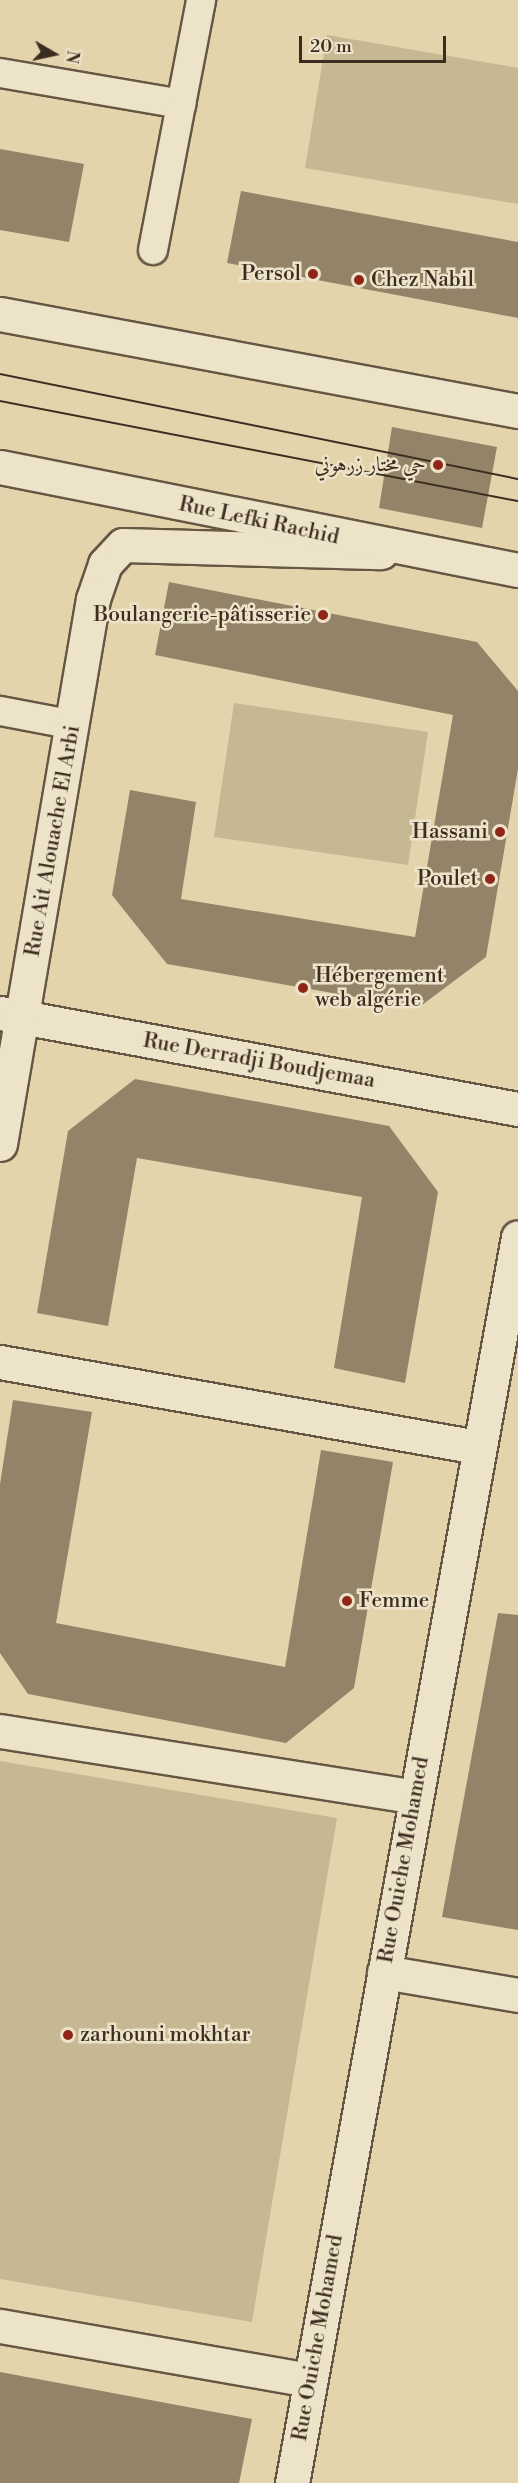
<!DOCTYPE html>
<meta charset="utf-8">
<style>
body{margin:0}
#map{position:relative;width:518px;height:2483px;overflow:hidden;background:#e3d4ac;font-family:"Libre Bodoni",Amiri,serif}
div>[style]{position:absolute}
.green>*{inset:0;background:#c7b894}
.building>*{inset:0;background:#938469}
.roads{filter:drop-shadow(2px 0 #665744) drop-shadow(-2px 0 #665744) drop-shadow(0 2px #665744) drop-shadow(0 -2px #665744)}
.lane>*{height:28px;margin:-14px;padding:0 14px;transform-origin:14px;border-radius:14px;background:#ede3c9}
.street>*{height:33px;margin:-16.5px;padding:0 16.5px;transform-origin:16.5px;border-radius:16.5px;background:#ede3c9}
.secondary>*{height:33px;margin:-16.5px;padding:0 16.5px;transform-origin:16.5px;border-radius:16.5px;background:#ede3c9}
.tram>*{height:1.5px;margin:-0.75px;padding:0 0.75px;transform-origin:0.75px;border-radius:0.75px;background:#3c2d21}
.dots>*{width:16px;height:16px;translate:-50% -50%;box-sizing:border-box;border:3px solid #ede3c9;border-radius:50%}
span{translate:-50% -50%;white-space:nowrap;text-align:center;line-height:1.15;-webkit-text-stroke:5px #ede3c9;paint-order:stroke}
.poi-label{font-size:21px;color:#3c2d21}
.right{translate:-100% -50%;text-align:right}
.left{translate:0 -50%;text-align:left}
.street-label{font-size:21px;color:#3c2d21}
.north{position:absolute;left:24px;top:24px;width:60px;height:60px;-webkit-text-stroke:4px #ede3c9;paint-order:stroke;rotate:99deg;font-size:16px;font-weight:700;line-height:24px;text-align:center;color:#3c2d21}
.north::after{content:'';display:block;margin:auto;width:21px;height:27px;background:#3c2d21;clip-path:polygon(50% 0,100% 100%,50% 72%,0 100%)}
.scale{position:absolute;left:299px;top:36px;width:147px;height:27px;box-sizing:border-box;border:3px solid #3c2d21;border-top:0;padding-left:8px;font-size:18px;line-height:21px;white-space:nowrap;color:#3c2d21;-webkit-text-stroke:4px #ede3c9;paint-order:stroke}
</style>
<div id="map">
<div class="green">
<i style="clip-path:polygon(327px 35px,518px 68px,518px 204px,305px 168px)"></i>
<i style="clip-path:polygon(234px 703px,428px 732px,408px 865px,214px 837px)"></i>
<i style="clip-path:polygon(0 1761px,337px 1818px,252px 2322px,0 2279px)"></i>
</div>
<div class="building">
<i style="clip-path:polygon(0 149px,84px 164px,69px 242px,0 230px)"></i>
<i style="clip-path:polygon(241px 191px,518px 242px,518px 318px,227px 263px)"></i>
<i style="clip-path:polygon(392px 427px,497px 447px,482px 528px,379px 508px)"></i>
<i style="clip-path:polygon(169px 582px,477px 642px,518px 691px,518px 769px,486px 957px,418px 1008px,167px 964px,112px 895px,130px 790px,196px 802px,181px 899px,415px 937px,453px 715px,155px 655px)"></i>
<i style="clip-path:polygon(135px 1079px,389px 1126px,438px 1192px,405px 1383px,334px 1368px,362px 1197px,137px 1158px,108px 1326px,37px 1313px,68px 1131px)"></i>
<i style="clip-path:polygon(13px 1400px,92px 1412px,56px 1623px,285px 1667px,321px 1450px,393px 1462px,354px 1688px,286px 1743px,28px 1694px,0 1653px,0 1484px)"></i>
<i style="clip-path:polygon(498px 1613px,518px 1615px,518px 1930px,442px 1917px)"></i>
<i style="clip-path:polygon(0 2372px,252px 2419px,239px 2483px,0 2483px)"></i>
</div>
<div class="roads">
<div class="lane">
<i style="left:0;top:73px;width:184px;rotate:9.7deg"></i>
<i style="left:153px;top:250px;width:255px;rotate:-79.1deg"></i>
<i style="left:0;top:711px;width:75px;rotate:10.7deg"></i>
</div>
<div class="street">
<i style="left:0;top:1013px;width:527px;rotate:10.5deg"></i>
<i style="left:0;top:1144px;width:553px;rotate:-80.32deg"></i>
<i style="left:93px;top:599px;width:37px;rotate:-71deg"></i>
<i style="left:105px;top:564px;width:26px;rotate:-47deg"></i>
<i style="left:123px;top:545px;width:258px;rotate:1.6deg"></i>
<i style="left:0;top:1362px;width:485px;rotate:10.1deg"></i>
<i style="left:0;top:1731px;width:420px;rotate:9deg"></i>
<i style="left:384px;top:1972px;width:136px;rotate:9.7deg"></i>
<i style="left:0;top:2326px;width:315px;rotate:9.9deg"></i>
<i style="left:292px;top:2483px;width:1266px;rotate:-79.72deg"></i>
</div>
<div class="secondary">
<i style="left:0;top:314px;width:527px;rotate:10.61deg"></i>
<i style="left:0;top:467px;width:528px;rotate:11.25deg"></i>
</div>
</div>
<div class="tram">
<i style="left:0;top:374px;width:529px;rotate:11.46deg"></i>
<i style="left:0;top:401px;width:528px;rotate:10.93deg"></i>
</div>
<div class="dots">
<i style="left:313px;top:274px;background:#8f2418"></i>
<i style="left:359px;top:280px;background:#8f2418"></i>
<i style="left:438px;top:465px;background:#8f2418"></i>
<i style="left:323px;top:615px;background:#8f2418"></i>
<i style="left:500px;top:832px;background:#8f2418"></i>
<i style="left:490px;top:879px;background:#8f2418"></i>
<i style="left:303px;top:988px;background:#8f2418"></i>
<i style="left:347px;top:1601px;background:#8f2418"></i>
<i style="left:68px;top:2035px;background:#8f2418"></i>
</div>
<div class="poi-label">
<span class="right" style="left:301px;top:274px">Persol</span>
<span class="left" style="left:371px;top:280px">Chez Nabil</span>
<span class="right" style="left:426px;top:465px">حي مختار زرهوني</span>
<span class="right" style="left:311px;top:615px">Boulangerie-pâtisserie</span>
<span class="right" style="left:488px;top:832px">Hassani</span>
<span class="right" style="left:478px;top:879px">Poulet</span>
<span class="left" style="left:315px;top:988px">Hébergement<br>web algérie</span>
<span class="left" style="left:359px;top:1601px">Femme</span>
<span class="left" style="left:80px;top:2035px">zarhouni mokhtar</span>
</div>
<div class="street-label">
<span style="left:259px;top:521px;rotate:12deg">Rue Lefki Rachid</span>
<span style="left:53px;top:841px;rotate:-80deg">Rue Ait Alouache El Arbi</span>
<span style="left:259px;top:1061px;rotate:10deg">Rue Derradji Boudjemaa</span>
<span style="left:404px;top:1860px;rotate:-80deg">Rue Ouiche Mohamed</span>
<span style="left:318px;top:2338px;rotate:-80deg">Rue Ouiche Mohamed</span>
</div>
<div class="north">N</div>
<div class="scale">20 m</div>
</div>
